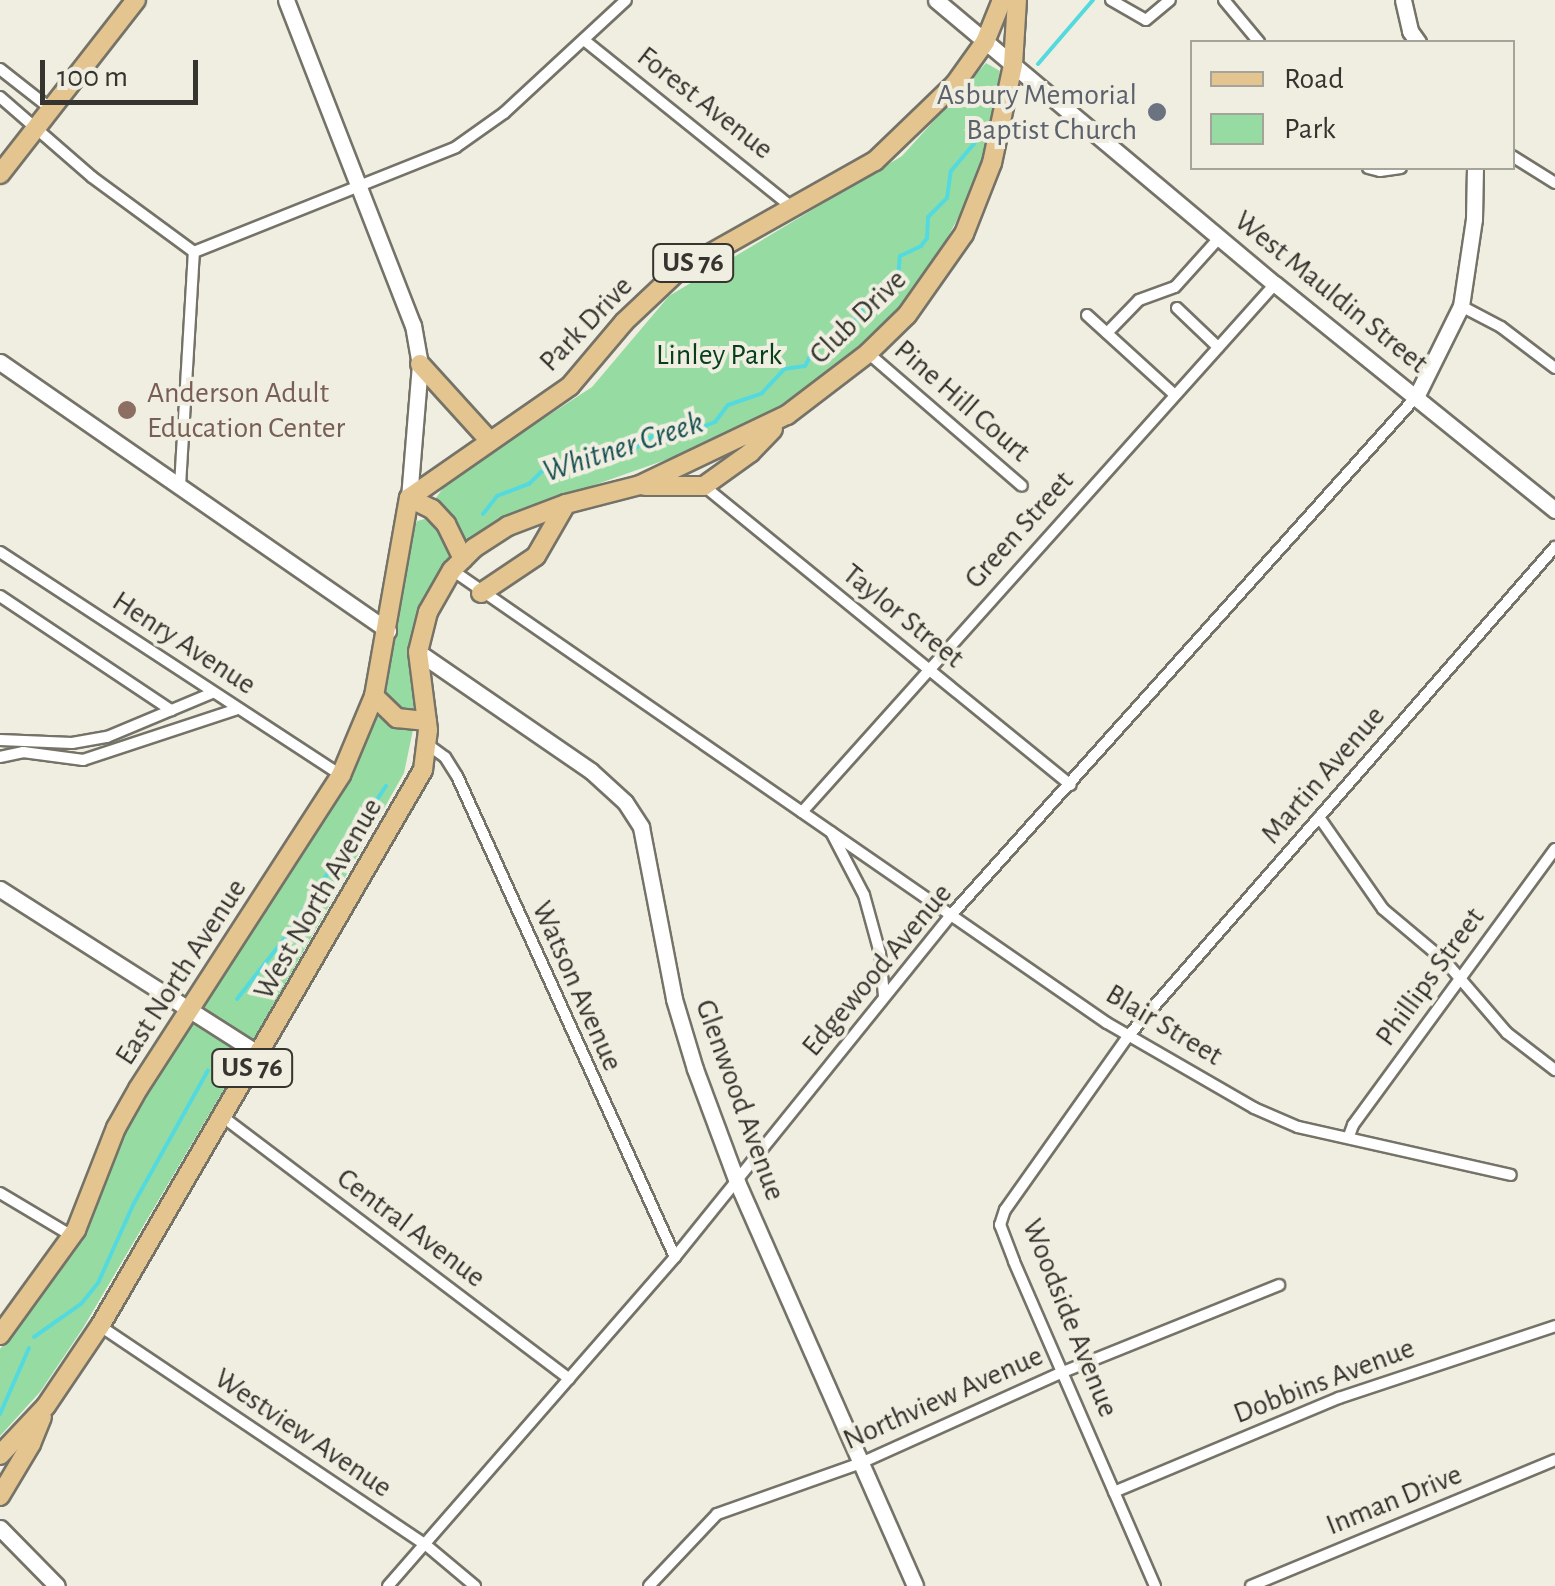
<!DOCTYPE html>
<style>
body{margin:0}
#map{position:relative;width:1555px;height:1586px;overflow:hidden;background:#f0eee1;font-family:"Alegreya Sans",sans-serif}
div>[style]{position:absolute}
.green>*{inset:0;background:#96dca2}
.stream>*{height:4px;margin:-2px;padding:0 2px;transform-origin:2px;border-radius:2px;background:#54dade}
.roads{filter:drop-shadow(2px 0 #757368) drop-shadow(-2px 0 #757368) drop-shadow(0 2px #757368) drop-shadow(0 -2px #757368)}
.street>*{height:10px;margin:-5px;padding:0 5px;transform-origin:5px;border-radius:5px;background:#fff}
.secondary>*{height:15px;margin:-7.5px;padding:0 7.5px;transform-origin:7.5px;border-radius:7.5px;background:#fff}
.primary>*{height:18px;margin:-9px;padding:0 9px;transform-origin:9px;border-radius:9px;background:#e5c58f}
.dots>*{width:28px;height:28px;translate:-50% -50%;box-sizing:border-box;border:5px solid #f0eee1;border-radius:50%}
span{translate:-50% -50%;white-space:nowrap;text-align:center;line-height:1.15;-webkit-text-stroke:8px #f0eee1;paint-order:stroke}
.shield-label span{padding:2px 8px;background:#f0eee1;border:2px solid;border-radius:8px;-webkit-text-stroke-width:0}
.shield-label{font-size:28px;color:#35342f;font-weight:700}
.worship-label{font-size:30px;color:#5b616d}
.right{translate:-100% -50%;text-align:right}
.street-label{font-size:30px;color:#35342f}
.park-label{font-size:30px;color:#06401a}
.education-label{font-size:30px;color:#785e54}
.left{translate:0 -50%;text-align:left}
.water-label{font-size:32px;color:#165052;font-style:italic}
.legend{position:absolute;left:1190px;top:40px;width:325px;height:130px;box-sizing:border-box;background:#f0eee1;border:2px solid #a5a49a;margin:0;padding:12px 18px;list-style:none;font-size:30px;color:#35342f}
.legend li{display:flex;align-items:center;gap:20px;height:50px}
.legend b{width:50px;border:2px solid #a5a49a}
.scale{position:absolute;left:40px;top:60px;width:158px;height:45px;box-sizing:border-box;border:5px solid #35342f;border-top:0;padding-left:12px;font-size:30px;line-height:35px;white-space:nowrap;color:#35342f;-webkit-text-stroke:8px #f0eee1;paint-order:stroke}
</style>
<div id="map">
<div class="green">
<i style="clip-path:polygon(986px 63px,1000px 71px,989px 141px,966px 203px,925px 280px,865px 346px,739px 434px,518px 512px,463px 545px,433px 502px,448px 481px,592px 387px,669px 296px,902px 156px)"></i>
<i style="clip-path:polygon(429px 518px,450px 544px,452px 558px,420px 613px,418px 714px,405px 714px,381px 694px,397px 632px,411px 537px,417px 521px)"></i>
<i style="clip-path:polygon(373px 715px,413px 730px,404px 773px,259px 1030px,83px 1328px,40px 1392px,0 1436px,0 1349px,76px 1250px,122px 1128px,339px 798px)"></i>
</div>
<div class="stream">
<i style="left:1038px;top:64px;width:84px;rotate:-49.3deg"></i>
<i style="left:483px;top:514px;width:23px;rotate:-52deg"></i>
<i style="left:497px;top:496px;width:34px;rotate:-21deg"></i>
<i style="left:529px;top:484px;width:17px;rotate:-45deg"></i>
<i style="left:541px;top:472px;width:17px;rotate:-21deg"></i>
<i style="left:557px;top:466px;width:28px;rotate:-2deg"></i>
<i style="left:585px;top:465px;width:15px;rotate:-53deg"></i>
<i style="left:594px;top:453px;width:11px;rotate:-15deg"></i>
<i style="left:605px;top:450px;width:26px;rotate:2deg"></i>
<i style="left:631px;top:451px;width:29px;rotate:-35deg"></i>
<i style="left:655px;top:434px;width:45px;rotate:-7.6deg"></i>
<i style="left:700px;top:428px;width:16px;rotate:-22deg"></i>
<i style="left:715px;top:422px;width:21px;rotate:-53deg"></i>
<i style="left:728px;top:405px;width:36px;rotate:-19deg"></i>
<i style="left:762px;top:393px;width:33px;rotate:-47deg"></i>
<i style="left:784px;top:369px;width:21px;rotate:-8deg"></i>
<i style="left:805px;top:366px;width:30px;rotate:-62deg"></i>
<i style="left:819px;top:340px;width:28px;rotate:-15deg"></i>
<i style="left:846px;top:333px;width:44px;rotate:-54.2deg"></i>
<i style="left:872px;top:297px;width:21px;rotate:-28deg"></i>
<i style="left:891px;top:287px;width:11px;rotate:-52deg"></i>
<i style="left:898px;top:278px;width:22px;rotate:-85deg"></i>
<i style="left:900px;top:256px;width:23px;rotate:-25deg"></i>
<i style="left:921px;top:246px;width:10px;rotate:-53deg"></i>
<i style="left:927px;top:238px;width:21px;rotate:-87deg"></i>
<i style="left:928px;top:217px;width:27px;rotate:-45deg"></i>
<i style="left:947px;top:198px;width:27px;rotate:-82deg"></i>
<i style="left:951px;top:171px;width:51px;rotate:-49.8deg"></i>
<i style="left:237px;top:999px;width:76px;rotate:-51.9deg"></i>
<i style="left:284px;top:939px;width:184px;rotate:-56.3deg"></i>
<i style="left:34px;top:1337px;width:57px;rotate:-35.1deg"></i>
<i style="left:81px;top:1304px;width:27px;rotate:-51deg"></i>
<i style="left:98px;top:1283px;width:85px;rotate:-65.8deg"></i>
<i style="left:133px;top:1205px;width:154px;rotate:-60.9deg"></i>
<i style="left:0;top:1414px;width:72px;rotate:-66.3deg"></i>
</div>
<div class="roads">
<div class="street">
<i style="left:1111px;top:0;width:40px;rotate:29.7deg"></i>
<i style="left:1146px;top:20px;width:31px;rotate:-40deg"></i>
<i style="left:1224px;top:0;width:55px;rotate:50.2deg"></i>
<i style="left:584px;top:40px;width:268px;rotate:38.8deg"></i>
<i style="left:0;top:69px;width:65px;rotate:38.1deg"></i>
<i style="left:0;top:97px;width:122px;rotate:41deg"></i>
<i style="left:92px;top:177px;width:127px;rotate:36.3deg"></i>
<i style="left:194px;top:252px;width:282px;rotate:-21.8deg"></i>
<i style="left:456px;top:147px;width:59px;rotate:-35.3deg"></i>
<i style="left:504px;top:113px;width:166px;rotate:-42.8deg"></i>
<i style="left:1512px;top:156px;width:51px;rotate:32.1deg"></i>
<i style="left:1368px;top:168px;width:12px;rotate:14deg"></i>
<i style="left:1380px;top:171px;width:21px;rotate:-8deg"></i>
<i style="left:1461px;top:306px;width:45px;rotate:27.7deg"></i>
<i style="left:1501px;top:327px;width:68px;rotate:37.2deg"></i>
<i style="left:1177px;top:308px;width:57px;rotate:43.6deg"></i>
<i style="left:1087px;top:315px;width:119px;rotate:42.3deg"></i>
<i style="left:1107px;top:333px;width:46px;rotate:-45.9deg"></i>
<i style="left:1139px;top:300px;width:38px;rotate:-20deg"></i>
<i style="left:1175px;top:287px;width:67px;rotate:-48deg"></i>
<i style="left:868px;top:353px;width:203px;rotate:40.8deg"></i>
<i style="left:180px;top:486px;width:234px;rotate:-86.6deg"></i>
<i style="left:704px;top:486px;width:473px;rotate:39.2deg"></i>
<i style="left:0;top:552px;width:407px;rotate:33.2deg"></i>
<i style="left:452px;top:570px;width:796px;rotate:34.67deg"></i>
<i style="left:1107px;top:1023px;width:170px;rotate:30deg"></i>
<i style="left:1254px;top:1108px;width:48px;rotate:23.4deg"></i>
<i style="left:1298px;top:1127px;width:218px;rotate:12.7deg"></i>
<i style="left:0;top:596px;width:206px;rotate:33.7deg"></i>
<i style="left:0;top:740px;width:72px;rotate:2.4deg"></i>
<i style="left:72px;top:743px;width:36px;rotate:-10deg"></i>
<i style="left:107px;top:737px;width:114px;rotate:-22.7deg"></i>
<i style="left:427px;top:744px;width:22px;rotate:36deg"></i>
<i style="left:445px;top:757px;width:22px;rotate:58deg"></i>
<i style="left:457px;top:776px;width:528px;rotate:65.62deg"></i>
<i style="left:0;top:757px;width:24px;rotate:-12deg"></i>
<i style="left:23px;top:752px;width:61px;rotate:7.6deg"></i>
<i style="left:83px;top:760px;width:162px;rotate:-18.3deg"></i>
<i style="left:802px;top:812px;width:709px;rotate:-48.14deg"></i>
<i style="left:1319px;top:817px;width:112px;rotate:55.2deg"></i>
<i style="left:1383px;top:909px;width:81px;rotate:40deg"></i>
<i style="left:1445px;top:961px;width:95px;rotate:49.3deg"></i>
<i style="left:1507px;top:1033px;width:61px;rotate:37.6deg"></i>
<i style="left:831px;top:832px;width:71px;rotate:62.4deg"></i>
<i style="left:864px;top:895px;width:60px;rotate:74.6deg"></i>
<i style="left:880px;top:953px;width:43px;rotate:84.7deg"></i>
<i style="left:223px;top:1117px;width:434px;rotate:37.1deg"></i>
<i style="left:1349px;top:1136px;width:12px;rotate:-70deg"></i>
<i style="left:1353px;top:1125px;width:342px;rotate:-53.8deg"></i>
<i style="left:0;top:1193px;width:84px;rotate:30.8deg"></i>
<i style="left:100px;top:1326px;width:393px;rotate:33.9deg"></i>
<i style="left:426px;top:1545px;width:64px;rotate:39.9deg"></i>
<i style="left:1114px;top:1492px;width:244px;rotate:-22.7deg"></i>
<i style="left:1339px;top:1398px;width:228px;rotate:-18.4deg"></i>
<i style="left:388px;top:1586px;width:437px;rotate:-48.9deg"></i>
<i style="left:675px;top:1257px;width:441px;rotate:-51.1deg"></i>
<i style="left:952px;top:914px;width:695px;rotate:-48.09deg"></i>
<i style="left:649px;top:1586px;width:99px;rotate:-46.6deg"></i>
<i style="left:717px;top:1514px;width:153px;rotate:-19.5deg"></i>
<i style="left:861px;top:1463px;width:222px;rotate:-24.3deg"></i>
<i style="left:1063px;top:1372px;width:233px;rotate:-21.9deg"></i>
<i style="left:1155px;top:1586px;width:354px;rotate:-113.5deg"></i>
<i style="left:1014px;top:1261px;width:39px;rotate:-111deg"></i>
<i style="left:1000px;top:1225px;width:16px;rotate:-72deg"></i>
<i style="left:1005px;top:1210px;width:214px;rotate:-54.7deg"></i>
<i style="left:1129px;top:1035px;width:648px;rotate:-48.88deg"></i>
<i style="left:1251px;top:1586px;width:329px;rotate:-22.5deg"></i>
</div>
<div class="secondary">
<i style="left:286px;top:0;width:349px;rotate:68.7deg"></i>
<i style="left:413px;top:325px;width:40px;rotate:80deg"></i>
<i style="left:420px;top:364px;width:134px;rotate:94.7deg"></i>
<i style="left:936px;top:0;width:442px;rotate:40deg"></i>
<i style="left:1275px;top:284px;width:360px;rotate:38.9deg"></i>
<i style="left:1403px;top:0;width:32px;rotate:77deg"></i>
<i style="left:1410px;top:31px;width:14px;rotate:54deg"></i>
<i style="left:0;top:362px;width:472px;rotate:34.7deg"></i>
<i style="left:1416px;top:397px;width:102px;rotate:-63.7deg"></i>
<i style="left:1461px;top:306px;width:88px;rotate:-81.5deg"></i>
<i style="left:1474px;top:219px;width:51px;rotate:-88.9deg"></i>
<i style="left:418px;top:652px;width:210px;rotate:34.5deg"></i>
<i style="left:591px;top:771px;width:46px;rotate:42.4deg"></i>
<i style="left:625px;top:802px;width:30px;rotate:57deg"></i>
<i style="left:641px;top:827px;width:175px;rotate:79.1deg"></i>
<i style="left:674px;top:999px;width:73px;rotate:73.3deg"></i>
<i style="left:695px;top:1069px;width:121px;rotate:69.6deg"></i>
<i style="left:737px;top:1182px;width:441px;rotate:66.2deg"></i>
<i style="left:0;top:889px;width:307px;rotate:32.5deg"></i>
<i style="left:0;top:1528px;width:81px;rotate:45.5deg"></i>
</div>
<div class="primary">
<i style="left:0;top:174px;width:221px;rotate:-52deg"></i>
<i style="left:420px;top:364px;width:103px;rotate:47.8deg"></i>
<i style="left:645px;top:486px;width:59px"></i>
<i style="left:704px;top:486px;width:57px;rotate:-35.7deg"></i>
<i style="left:750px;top:453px;width:33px;rotate:-46deg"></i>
<i style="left:409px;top:498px;width:196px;rotate:-34.8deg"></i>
<i style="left:570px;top:386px;width:84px;rotate:-49.8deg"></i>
<i style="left:624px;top:322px;width:71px;rotate:-43.3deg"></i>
<i style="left:676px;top:273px;width:228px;rotate:-29.4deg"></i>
<i style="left:875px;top:161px;width:111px;rotate:-43.9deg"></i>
<i style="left:955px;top:84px;width:52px;rotate:-54.5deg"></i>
<i style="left:985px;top:42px;width:45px;rotate:-68deg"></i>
<i style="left:409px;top:498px;width:25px;rotate:26deg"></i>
<i style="left:432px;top:509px;width:21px;rotate:47deg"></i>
<i style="left:446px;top:524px;width:39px;rotate:64deg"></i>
<i style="left:481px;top:593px;width:66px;rotate:-33.9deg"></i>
<i style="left:536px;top:556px;width:60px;rotate:-60deg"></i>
<i style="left:374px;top:696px;width:32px;rotate:44deg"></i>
<i style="left:397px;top:718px;width:30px;rotate:6deg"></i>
<i style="left:0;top:1335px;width:130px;rotate:-54.1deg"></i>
<i style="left:76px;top:1230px;width:110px;rotate:-68.6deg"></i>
<i style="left:116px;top:1128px;width:45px;rotate:-60.6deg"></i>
<i style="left:138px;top:1089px;width:374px;rotate:-57.1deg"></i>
<i style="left:341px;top:775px;width:86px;rotate:-67.3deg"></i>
<i style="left:374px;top:696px;width:201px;rotate:-80deg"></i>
<i style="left:0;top:1455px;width:67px;rotate:-46.8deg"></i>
<i style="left:46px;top:1406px;width:97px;rotate:-56deg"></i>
<i style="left:100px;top:1326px;width:643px;rotate:-59.85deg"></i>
<i style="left:423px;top:770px;width:40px;rotate:-82.9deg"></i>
<i style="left:428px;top:730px;width:79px;rotate:-97.3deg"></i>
<i style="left:418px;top:652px;width:41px;rotate:-76deg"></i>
<i style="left:428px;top:612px;width:48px;rotate:-60.3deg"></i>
<i style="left:452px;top:570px;width:31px;rotate:-45deg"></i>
<i style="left:474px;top:548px;width:40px;rotate:-32.9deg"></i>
<i style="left:508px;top:526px;width:62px;rotate:-20.8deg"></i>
<i style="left:566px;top:504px;width:76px;rotate:-14.4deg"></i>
<i style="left:640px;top:485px;width:163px;rotate:-25.5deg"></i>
<i style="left:787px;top:415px;width:102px;rotate:-37.4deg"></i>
<i style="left:868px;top:353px;width:54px;rotate:-44.3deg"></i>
<i style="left:907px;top:315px;width:99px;rotate:-54.9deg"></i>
<i style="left:964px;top:234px;width:76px;rotate:-68.5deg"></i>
<i style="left:992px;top:163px;width:100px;rotate:-77.9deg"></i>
<i style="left:1013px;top:65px;width:65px;rotate:-86.5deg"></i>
<i style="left:0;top:1496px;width:61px;rotate:-59.2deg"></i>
<i style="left:31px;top:1444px;width:29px;rotate:-68deg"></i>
</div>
</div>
<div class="dots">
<i style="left:1157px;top:112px;background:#6b7280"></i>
<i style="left:127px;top:410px;background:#8d6e63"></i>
</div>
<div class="shield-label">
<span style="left:693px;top:263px">US 76</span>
<span style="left:252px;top:1068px">US 76</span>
</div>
<div class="worship-label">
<span class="right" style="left:1137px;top:112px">Asbury Memorial<br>Baptist Church</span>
</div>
<div class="street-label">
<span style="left:705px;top:103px;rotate:38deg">Forest Avenue</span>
<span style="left:1331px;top:292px;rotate:39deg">West Mauldin Street</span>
<span style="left:858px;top:317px;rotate:-44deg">Club Drive</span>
<span style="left:586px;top:324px;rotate:-46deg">Park Drive</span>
<span style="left:962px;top:401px;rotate:41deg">Pine Hill Court</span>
<span style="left:1019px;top:530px;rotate:-48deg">Green Street</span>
<span style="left:903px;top:616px;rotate:39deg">Taylor Street</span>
<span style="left:184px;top:643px;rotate:33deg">Henry Avenue</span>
<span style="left:1323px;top:775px;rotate:-49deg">Martin Avenue</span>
<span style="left:318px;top:899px;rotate:-60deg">West North Avenue</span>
<span style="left:877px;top:970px;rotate:-50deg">Edgewood Avenue</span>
<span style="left:181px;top:972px;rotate:-57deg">East North Avenue</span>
<span style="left:1430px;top:977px;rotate:-54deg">Phillips Street</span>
<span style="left:577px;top:986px;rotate:66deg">Watson Avenue</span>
<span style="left:1164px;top:1025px;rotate:31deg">Blair Street</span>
<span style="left:740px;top:1100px;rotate:70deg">Glenwood Avenue</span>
<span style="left:411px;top:1228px;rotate:37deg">Central Avenue</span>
<span style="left:1070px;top:1318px;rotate:68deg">Woodside Avenue</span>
<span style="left:1324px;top:1381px;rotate:-21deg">Dobbins Avenue</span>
<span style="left:943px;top:1398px;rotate:-24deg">Northview Avenue</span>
<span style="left:303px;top:1433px;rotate:34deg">Westview Avenue</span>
<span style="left:1394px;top:1500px;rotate:-22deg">Inman Drive</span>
</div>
<div class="park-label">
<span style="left:719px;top:355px">Linley Park</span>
</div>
<div class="education-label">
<span class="left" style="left:147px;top:410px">Anderson Adult<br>Education Center</span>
</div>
<div class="water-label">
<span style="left:623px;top:447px;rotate:-18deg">Whitner Creek</span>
</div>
<ul class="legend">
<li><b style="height:12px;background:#e5c58f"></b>Road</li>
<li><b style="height:28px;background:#96dca2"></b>Park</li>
</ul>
<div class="scale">100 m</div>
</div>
